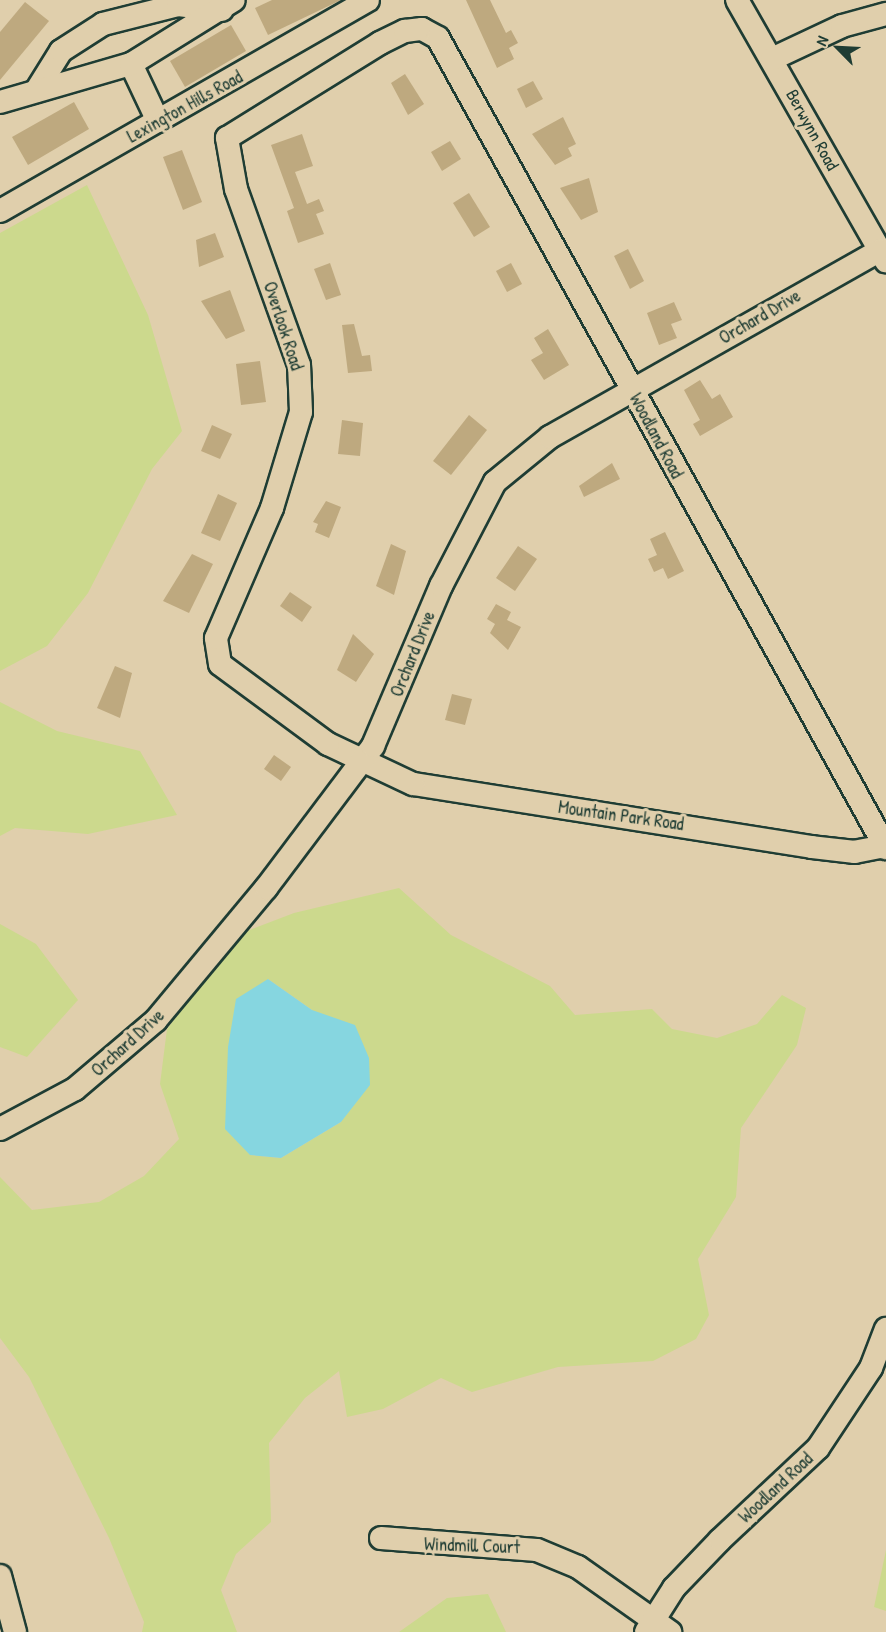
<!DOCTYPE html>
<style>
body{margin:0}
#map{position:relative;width:886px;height:1632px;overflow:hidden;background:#e0cfac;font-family:"Patrick Hand",sans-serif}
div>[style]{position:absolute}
.green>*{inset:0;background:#ccd98d}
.water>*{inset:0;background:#86d6e0}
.building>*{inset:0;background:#bea97f}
.roads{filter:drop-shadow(2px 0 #1f3d34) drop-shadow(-2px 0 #1f3d34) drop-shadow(0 2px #1f3d34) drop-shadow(0 -2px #1f3d34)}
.minor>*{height:22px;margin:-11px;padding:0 11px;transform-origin:11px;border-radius:11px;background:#e0cfac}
span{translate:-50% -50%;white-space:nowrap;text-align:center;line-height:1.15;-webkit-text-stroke:6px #e0cfac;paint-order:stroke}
.street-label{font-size:18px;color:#1f3d34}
.north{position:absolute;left:808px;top:18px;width:60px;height:60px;-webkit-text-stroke:4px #e0cfac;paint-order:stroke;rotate:294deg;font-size:16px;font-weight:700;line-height:24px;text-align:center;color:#1f3d34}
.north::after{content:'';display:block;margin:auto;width:21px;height:27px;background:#1f3d34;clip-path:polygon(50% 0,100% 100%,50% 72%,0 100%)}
</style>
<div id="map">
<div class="green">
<i style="clip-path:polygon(87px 185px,148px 315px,182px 431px,152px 469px,88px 593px,47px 646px,0 671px,0 233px)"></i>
<i style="clip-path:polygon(0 702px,57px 731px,140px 751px,177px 815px,88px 834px,15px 828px,0 836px)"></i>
<i style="clip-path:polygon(evenodd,399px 888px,451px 935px,550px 986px,575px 1015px,652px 1009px,672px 1029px,717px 1038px,757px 1024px,782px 995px,806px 1008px,797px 1045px,741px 1128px,736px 1197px,698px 1259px,709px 1315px,696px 1339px,653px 1361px,558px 1367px,472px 1392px,441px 1378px,383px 1409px,347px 1417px,339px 1371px,305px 1398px,269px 1443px,271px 1522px,236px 1554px,221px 1590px,237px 1632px,142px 1632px,144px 1622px,109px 1538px,29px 1377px,0 1338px,0 1177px,32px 1210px,99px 1202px,144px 1176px,179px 1139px,160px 1084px,167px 1029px,239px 934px,294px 913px,399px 888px,268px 979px,312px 1010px,341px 1122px,281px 1158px,250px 1155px,268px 979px)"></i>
<i style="clip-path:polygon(0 924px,36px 944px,78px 1000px,27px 1057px,0 1047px)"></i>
<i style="clip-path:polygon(886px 1550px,886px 1611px,874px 1607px)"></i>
<i style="clip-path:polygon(488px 1594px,506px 1632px,399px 1632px,447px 1598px)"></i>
</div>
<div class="water">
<i style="clip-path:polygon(268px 979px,312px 1010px,355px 1025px,369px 1058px,370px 1085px,341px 1122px,281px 1158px,250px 1155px,225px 1129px,228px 1047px,236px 999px)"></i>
</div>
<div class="building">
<i style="clip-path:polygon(272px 0,341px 0,268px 35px,255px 8px)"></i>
<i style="clip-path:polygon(466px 0,490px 0,506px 33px,511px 30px,518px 43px,509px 48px,514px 59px,497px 68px)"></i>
<i style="clip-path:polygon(25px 2px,49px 21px,0 80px,0 32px)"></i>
<i style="clip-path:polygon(231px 25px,246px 51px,185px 87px,170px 61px)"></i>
<i style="clip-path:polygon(405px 74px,424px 104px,408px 115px,391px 83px)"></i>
<i style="clip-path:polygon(533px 81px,543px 99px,526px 108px,517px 89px)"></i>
<i style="clip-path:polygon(74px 102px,89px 129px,28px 165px,12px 137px)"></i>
<i style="clip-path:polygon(563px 117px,576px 144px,568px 148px,572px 156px,555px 165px,532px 134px)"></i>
<i style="clip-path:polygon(302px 134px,313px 166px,295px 172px,307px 204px,319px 199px,324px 211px,316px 214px,324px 234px,298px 243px,287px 211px,294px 208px,271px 145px)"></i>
<i style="clip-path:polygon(450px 141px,461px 159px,442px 171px,431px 152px)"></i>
<i style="clip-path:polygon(182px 150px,202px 202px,183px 210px,163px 157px)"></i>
<i style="clip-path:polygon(589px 178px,598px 212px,581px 220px,560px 188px)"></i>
<i style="clip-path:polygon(469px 193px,490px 227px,474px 237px,453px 203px)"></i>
<i style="clip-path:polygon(215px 233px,224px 257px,199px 267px,196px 240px)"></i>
<i style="clip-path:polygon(628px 249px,644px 281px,630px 289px,614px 256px)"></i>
<i style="clip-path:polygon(330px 263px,341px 295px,326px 300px,314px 269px)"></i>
<i style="clip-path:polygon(511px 263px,522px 284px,507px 292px,496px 271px)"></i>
<i style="clip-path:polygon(230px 290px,245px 331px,226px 339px,201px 301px)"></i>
<i style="clip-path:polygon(674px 302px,682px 320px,671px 324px,677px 338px,659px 345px,647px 313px)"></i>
<i style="clip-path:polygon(354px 324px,362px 356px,370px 355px,372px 371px,348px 373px,342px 325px)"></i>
<i style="clip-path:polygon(548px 329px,569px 365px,544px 380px,531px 360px,543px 353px,534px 338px)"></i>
<i style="clip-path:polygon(260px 361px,266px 402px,241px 405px,236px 364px)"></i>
<i style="clip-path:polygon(700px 380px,712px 399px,720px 394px,733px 417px,700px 436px,693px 424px,700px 420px,684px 390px)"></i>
<i style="clip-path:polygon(469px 415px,487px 430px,451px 475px,433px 461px)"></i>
<i style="clip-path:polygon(342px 420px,363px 423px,360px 456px,338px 454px)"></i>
<i style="clip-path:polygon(212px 425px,232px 434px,220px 459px,201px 451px)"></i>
<i style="clip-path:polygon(612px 463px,620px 479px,584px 497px,579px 486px)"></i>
<i style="clip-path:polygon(218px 494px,237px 503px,220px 541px,201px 533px)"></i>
<i style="clip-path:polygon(326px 501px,341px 507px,329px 538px,315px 532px,318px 524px,313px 522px)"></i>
<i style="clip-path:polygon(665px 532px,684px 571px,668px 579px,663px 568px,654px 572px,648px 559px,657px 555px,650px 539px)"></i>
<i style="clip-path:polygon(391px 544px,406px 551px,394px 595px,376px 586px)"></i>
<i style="clip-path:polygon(518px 546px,537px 559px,515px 591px,496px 578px)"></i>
<i style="clip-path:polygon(192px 554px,213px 564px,189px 613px,163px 601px)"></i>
<i style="clip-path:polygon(290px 592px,312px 607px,302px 622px,280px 606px)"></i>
<i style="clip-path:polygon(496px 604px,511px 612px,507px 620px,521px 627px,508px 650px,490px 633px,495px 624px,487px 619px)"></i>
<i style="clip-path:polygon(353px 634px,374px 654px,356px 682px,337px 670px)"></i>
<i style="clip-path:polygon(115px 666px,132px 673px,120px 718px,97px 708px)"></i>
<i style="clip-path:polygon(452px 694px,472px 699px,465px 725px,445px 720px)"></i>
<i style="clip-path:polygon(274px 755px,291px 767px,281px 781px,264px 769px)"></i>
</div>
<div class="roads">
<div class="minor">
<i style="left:737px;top:0;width:301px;rotate:60.3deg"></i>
<i style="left:772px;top:59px;width:77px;rotate:-25.2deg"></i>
<i style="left:842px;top:26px;width:46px;rotate:-15.3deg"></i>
<i style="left:131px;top:64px;width:63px;rotate:64.7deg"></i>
<i style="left:36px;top:91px;width:47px;rotate:-58deg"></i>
<i style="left:61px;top:51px;width:50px;rotate:-32.7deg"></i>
<i style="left:103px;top:24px;width:77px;rotate:-14.2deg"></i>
<i style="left:178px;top:5px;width:44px;rotate:6.5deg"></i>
<i style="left:0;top:102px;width:136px;rotate:-16.2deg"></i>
<i style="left:131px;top:64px;width:121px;rotate:-31.9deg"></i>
<i style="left:0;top:211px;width:424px;rotate:-29.8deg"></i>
<i style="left:885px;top:846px;width:31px;rotate:169deg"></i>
<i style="left:855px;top:852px;width:43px;rotate:-173.4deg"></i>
<i style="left:812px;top:847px;width:404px;rotate:-171deg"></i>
<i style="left:413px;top:784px;width:94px;rotate:-154.8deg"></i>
<i style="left:328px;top:744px;width:134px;rotate:-143.5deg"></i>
<i style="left:220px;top:664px;width:26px;rotate:-99deg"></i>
<i style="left:216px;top:638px;width:142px;rotate:-66.7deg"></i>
<i style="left:272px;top:508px;width:100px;rotate:-73.2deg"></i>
<i style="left:301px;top:412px;width:47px;rotate:-92.4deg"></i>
<i style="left:299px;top:365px;width:187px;rotate:-109.7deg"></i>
<i style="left:236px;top:189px;width:52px;rotate:-100deg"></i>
<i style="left:227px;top:138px;width:180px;rotate:-31.8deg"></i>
<i style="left:380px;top:43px;width:28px;rotate:-26deg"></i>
<i style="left:405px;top:31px;width:17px;rotate:-7deg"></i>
<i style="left:422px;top:29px;width:18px;rotate:29deg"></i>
<i style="left:438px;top:38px;width:926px;rotate:61.05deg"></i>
<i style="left:0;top:1129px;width:85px;rotate:-28.1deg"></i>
<i style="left:75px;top:1089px;width:106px;rotate:-40.4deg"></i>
<i style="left:156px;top:1020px;width:172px;rotate:-50.2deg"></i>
<i style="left:266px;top:888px;width:178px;rotate:-53deg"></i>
<i style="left:373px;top:746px;width:174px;rotate:-67deg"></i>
<i style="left:441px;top:586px;width:117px;rotate:-62.6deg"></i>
<i style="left:495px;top:482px;width:71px;rotate:-39.3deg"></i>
<i style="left:550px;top:437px;width:379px;rotate:-29.5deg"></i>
<i style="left:381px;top:1538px;width:156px;rotate:4.4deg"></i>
<i style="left:537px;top:1550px;width:44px;rotate:22.5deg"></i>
<i style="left:578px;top:1567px;width:113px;rotate:35.2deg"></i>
<i style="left:0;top:1576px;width:58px;rotate:75deg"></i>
<i style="left:646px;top:1632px;width:52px;rotate:-57.5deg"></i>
<i style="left:674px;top:1588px;width:66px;rotate:-46.2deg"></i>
<i style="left:720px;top:1540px;width:134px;rotate:-43.2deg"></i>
<i style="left:818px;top:1448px;width:96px;rotate:-56.5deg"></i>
<i style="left:871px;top:1368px;width:42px;rotate:-69deg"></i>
</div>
</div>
<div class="street-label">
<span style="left:185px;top:107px;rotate:-29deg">Lexington Hills Road</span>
<span style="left:812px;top:130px;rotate:61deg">Berwynn Road</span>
<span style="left:760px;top:317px;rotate:-30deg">Orchard Drive</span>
<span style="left:283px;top:326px;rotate:72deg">Overlook Road</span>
<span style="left:656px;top:436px;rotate:62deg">Woodland Road</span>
<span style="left:413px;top:654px;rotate:-68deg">Orchard Drive</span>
<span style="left:621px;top:816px;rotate:8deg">Mountain Park Road</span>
<span style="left:128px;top:1043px;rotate:-42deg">Orchard Drive</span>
<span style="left:776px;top:1488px;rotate:-43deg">Woodland Road</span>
<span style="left:472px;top:1546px;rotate:2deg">Windmill Court</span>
</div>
<div class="north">N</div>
</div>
